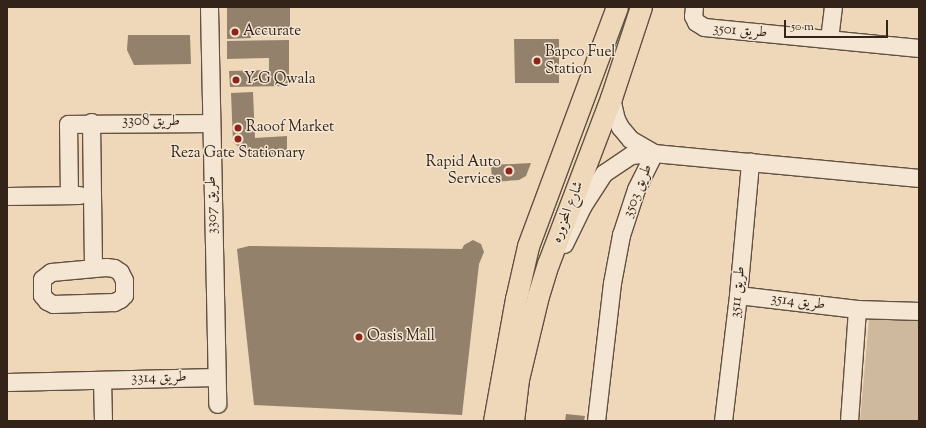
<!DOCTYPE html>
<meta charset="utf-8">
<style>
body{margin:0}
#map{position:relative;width:926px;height:428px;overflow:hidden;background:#eed8b9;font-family:"Sorts Mill Goudy",Amiri,serif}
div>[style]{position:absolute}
.green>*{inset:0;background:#ceb99e}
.building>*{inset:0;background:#94816c}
.roads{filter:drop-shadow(1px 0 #625041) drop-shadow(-1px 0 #625041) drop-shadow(0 1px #625041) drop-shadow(0 -1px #625041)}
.minor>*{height:17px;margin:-8.5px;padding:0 8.5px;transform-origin:8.5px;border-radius:8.5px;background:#f4e6d2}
.major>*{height:21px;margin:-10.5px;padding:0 10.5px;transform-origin:10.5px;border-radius:10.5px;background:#eed8b9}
.dots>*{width:11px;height:11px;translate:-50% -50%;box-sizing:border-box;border:2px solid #f4e6d2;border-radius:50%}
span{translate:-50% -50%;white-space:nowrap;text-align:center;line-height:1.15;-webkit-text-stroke:3px #f4e6d2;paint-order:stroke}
.street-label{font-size:15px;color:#332319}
.poi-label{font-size:15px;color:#332319}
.left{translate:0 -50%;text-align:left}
.right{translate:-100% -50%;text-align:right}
.frame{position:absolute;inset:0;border:8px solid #332319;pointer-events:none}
.scale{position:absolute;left:784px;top:20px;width:104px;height:18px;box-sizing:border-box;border:2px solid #332319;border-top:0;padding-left:5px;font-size:12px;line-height:14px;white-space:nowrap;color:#332319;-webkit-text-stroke:3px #f4e6d2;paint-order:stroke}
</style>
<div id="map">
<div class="green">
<i style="clip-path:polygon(870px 309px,919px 313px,919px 421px,860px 421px)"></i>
</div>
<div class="building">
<i style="clip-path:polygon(227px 7px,290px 7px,290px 33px,251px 34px,251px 38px,227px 39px)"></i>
<i style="clip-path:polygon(128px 35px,190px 35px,191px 64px,134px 65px,127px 50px)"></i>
<i style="clip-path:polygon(514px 39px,559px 39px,559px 83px,515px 83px)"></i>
<i style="clip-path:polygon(289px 40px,289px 86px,230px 87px,229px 71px,269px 70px,269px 58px,227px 59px,227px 41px)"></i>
<i style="clip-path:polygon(253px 92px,255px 138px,287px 136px,287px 154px,249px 156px,233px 142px,231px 93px)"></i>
<i style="clip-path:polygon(531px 163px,526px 176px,519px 180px,492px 182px,491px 165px)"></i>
<i style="clip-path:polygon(473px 240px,481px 244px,484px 252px,479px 264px,462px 415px,254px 405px,237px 249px,249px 246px,462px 249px,464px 245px)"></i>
<i style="clip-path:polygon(566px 414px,585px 416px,584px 421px,565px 421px)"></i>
</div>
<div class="roads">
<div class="minor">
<i style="left:209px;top:7px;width:397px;rotate:88.8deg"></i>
<i style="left:694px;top:7px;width:9px;rotate:96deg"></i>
<i style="left:693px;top:16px;width:7px;rotate:63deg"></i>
<i style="left:696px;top:22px;width:9px;rotate:32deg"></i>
<i style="left:704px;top:27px;width:216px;rotate:5.6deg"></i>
<i style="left:829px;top:39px;width:32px;rotate:-83deg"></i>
<i style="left:611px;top:98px;width:22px;rotate:77deg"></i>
<i style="left:616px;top:119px;width:9px;rotate:63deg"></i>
<i style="left:620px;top:127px;width:16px;rotate:50deg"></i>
<i style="left:630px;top:139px;width:28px;rotate:30deg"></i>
<i style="left:91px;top:122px;width:146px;rotate:89.2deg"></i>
<i style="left:69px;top:195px;width:71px;rotate:-90.8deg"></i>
<i style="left:68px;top:124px;width:142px;rotate:-0.4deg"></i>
<i style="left:7px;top:196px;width:72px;rotate:-0.8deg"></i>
<i style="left:564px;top:244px;width:43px;rotate:-64deg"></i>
<i style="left:583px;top:205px;width:38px;rotate:-57deg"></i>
<i style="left:604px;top:173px;width:32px;rotate:-34deg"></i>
<i style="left:631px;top:155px;width:23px;rotate:-5deg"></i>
<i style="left:654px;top:153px;width:266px;rotate:5.4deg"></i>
<i style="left:106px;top:267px;width:8px;rotate:7deg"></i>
<i style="left:114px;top:268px;width:7px;rotate:34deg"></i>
<i style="left:120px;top:272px;width:9px;rotate:63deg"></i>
<i style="left:124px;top:280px;width:15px;rotate:90deg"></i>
<i style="left:124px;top:295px;width:6px;rotate:135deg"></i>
<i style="left:120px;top:299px;width:7px;rotate:153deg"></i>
<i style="left:114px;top:302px;width:61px;rotate:178.1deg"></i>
<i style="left:53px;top:304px;width:7px;rotate:-153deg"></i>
<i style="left:47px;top:301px;width:8px;rotate:-130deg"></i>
<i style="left:42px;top:295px;width:16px;rotate:-90deg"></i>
<i style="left:42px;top:279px;width:11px;rotate:-38deg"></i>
<i style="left:51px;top:272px;width:55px;rotate:-5.2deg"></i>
<i style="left:738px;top:295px;width:120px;rotate:6.7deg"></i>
<i style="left:857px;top:309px;width:62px;rotate:1.8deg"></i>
<i style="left:102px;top:380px;width:41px;rotate:88.6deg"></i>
<i style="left:7px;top:382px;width:209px;rotate:-1.4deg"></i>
<i style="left:596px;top:421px;width:139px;rotate:-83.4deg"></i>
<i style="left:612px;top:283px;width:49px;rotate:-79.4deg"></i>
<i style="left:621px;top:235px;width:48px;rotate:-71.9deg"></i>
<i style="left:636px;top:189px;width:40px;rotate:-63.4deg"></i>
<i style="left:723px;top:421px;width:127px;rotate:-83.2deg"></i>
<i style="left:738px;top:295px;width:134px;rotate:-84.8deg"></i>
<i style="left:849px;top:421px;width:112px;rotate:-85.9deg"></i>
</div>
<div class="major">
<i style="left:494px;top:421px;width:124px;rotate:-79.8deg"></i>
<i style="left:516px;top:299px;width:54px;rotate:-77.2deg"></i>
<i style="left:528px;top:246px;width:255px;rotate:-69.6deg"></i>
<i style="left:513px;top:421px;width:42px;rotate:-83.2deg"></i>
<i style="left:518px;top:379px;width:85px;rotate:-76.5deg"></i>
<i style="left:538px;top:296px;width:34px;rotate:-73deg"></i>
<i style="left:548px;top:264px;width:178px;rotate:-69.2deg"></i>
<i style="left:611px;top:98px;width:96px;rotate:-71.8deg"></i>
</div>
</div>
<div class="dots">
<i style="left:235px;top:32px;background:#8f2418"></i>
<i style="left:537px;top:61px;background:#8f2418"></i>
<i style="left:236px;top:80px;background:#8f2418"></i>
<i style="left:238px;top:128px;background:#8f2418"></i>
<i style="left:238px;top:139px;background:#8f2418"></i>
<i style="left:509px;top:171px;background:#8f2418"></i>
<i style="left:359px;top:337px;background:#8f2418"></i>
</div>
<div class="street-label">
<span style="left:740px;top:31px;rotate:5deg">طريق 3501</span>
<span style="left:151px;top:122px">طريق 3308</span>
<span style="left:638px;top:191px;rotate:-68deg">طريق 3503</span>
<span style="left:212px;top:205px;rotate:-91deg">طريق 3307</span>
<span style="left:568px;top:212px;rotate:-69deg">شارع المحزوره</span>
<span style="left:738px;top:292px;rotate:-84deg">طريق 3511</span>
<span style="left:798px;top:302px;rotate:7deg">طريق 3514</span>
<span style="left:159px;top:378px;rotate:-1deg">طريق 3314</span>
</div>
<div class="poi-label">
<span class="left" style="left:243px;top:32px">Accurate</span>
<span class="left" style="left:545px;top:61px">Bapco Fuel<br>Station</span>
<span class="left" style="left:244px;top:80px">Y-G Qwala</span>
<span class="left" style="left:246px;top:128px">Raoof Market</span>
<span style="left:238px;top:154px">Reza Gate Stationary</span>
<span class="right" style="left:501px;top:171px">Rapid Auto<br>Services</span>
<span class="left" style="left:367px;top:337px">Oasis Mall</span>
</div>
<div class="frame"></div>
<div class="scale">50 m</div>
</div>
